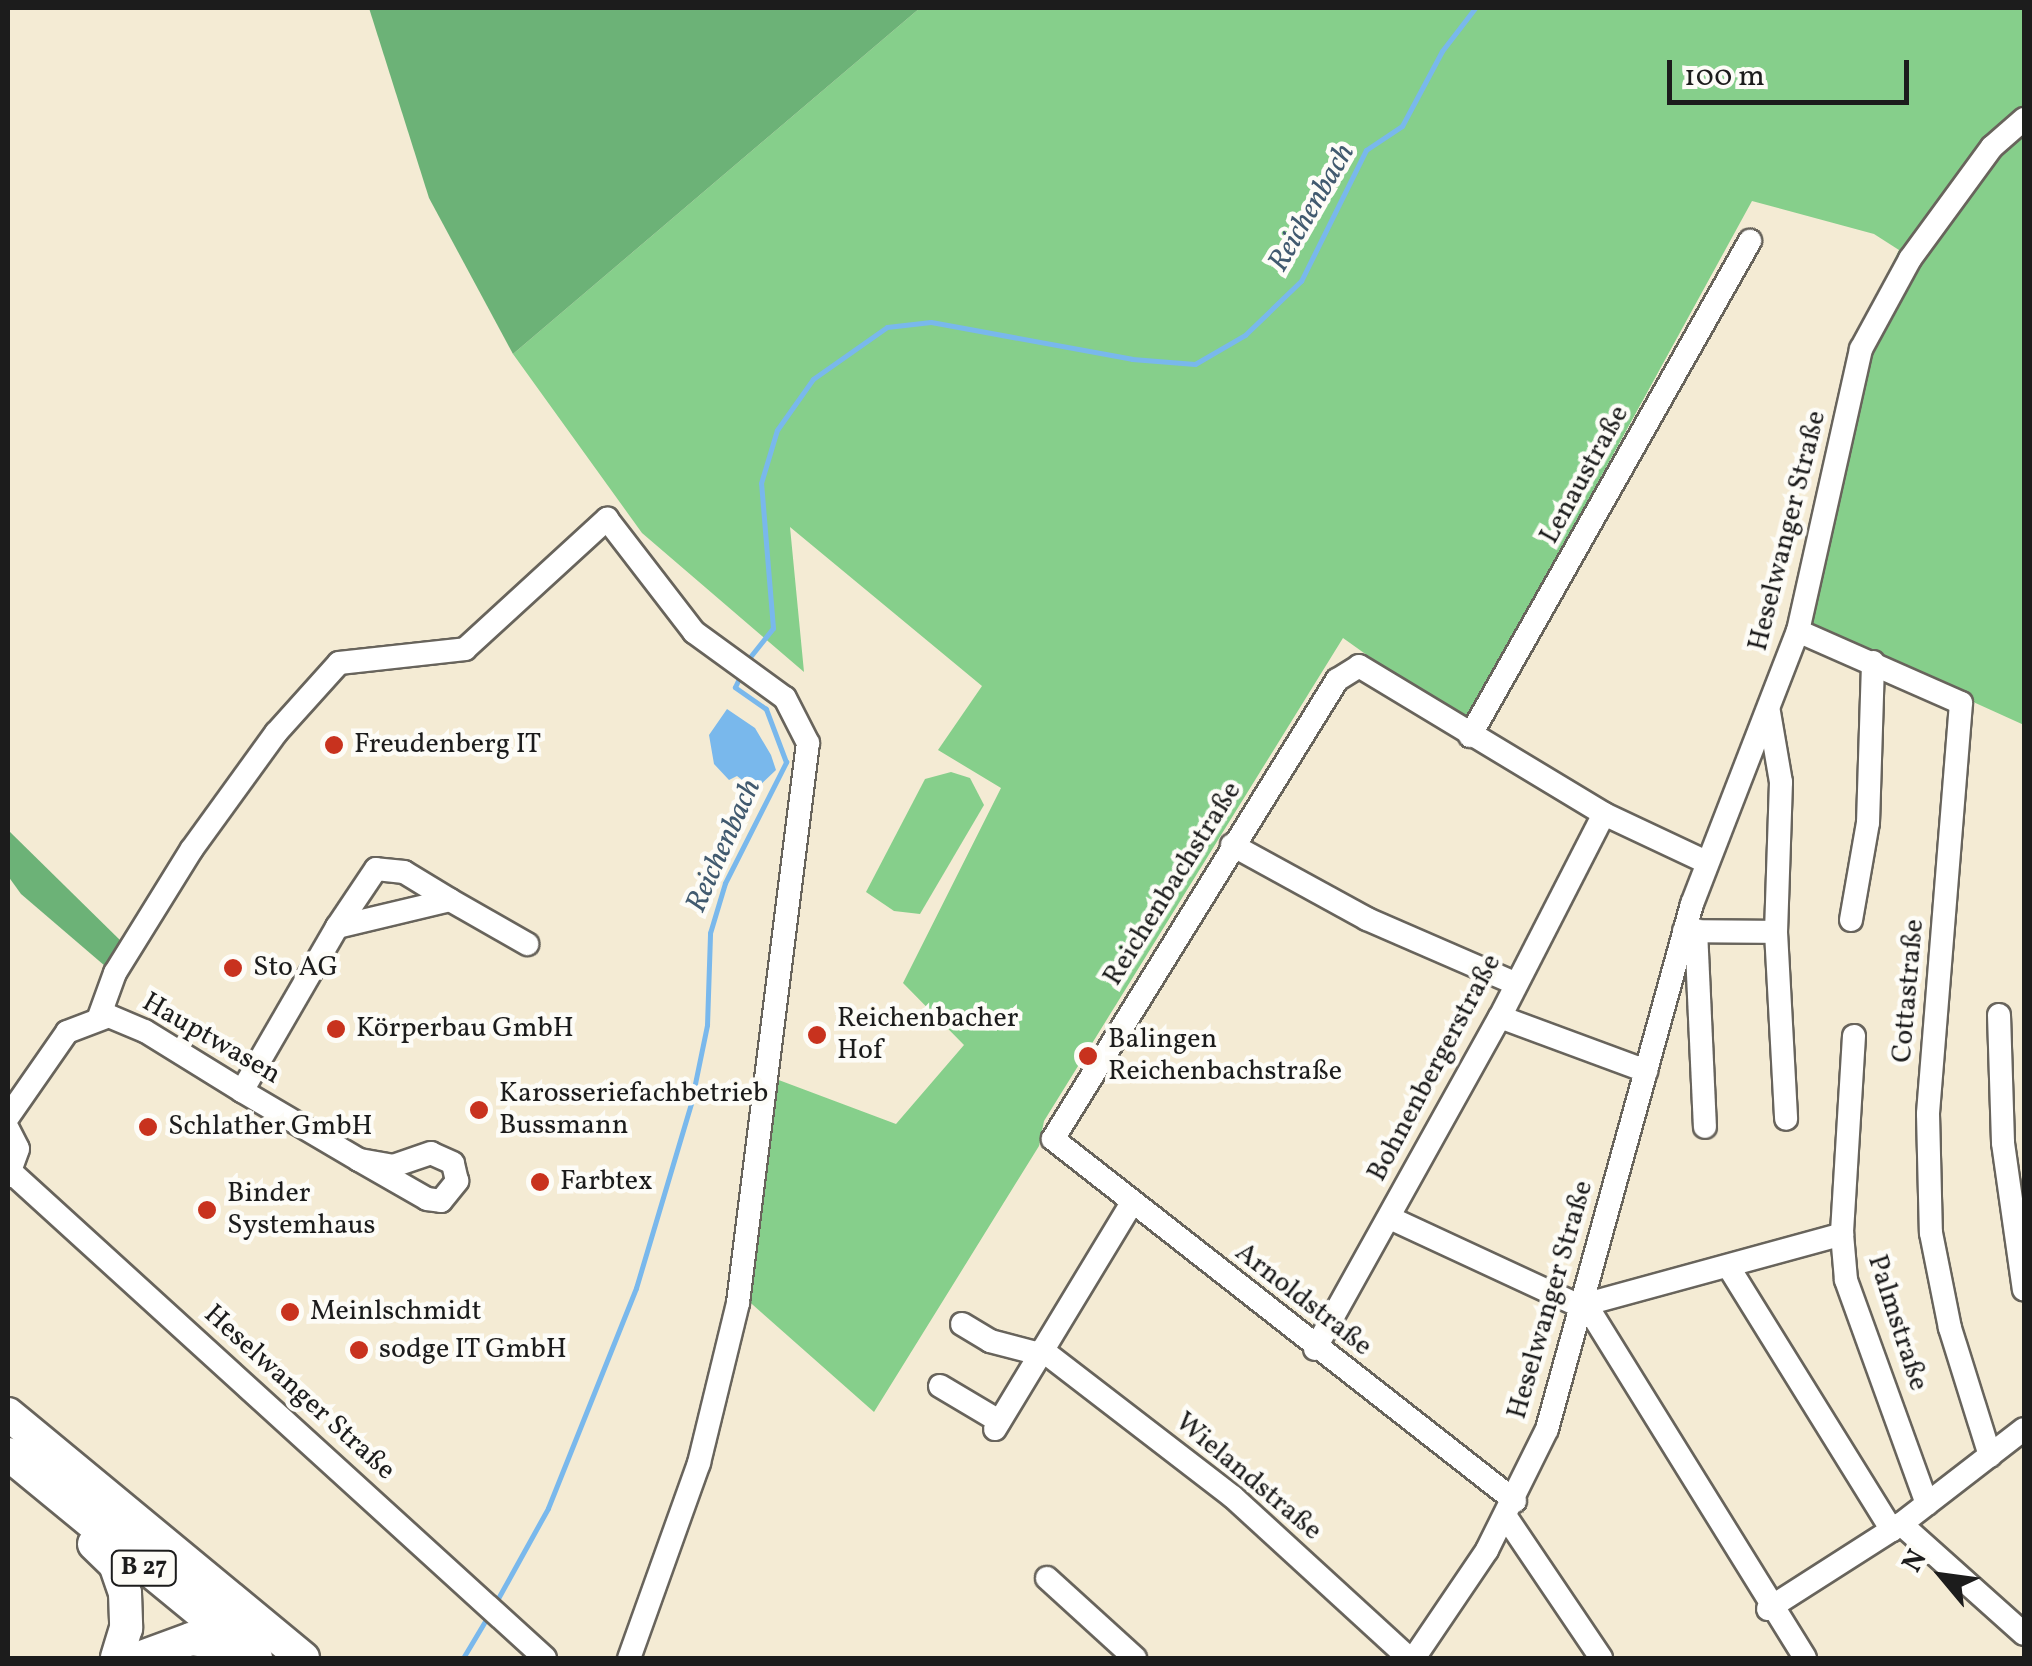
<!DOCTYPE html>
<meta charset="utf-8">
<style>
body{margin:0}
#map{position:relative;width:2032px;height:1666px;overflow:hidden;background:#f4ebd4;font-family:Vollkorn,serif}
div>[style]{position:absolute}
.green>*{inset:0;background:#86cf8b}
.forest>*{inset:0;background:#6cb277}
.water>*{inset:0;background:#79b8ec}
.stream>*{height:5px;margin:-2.5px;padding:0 2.5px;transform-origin:2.5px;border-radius:2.5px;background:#79b8ec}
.roads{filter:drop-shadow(2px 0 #68645c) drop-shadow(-2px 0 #68645c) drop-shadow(0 2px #68645c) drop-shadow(0 -2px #68645c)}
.minor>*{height:22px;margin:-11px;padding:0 11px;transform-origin:11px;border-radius:11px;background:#fff}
.highway>*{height:32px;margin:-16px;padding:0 16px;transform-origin:16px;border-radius:16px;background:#fff}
.dots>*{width:28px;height:28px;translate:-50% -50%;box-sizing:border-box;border:5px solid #fdfcf7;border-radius:50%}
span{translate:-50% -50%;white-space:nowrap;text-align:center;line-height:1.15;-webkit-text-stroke:9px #fdfcf7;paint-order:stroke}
.shield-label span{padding:2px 8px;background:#fdfcf7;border:2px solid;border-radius:8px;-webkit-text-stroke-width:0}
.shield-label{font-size:25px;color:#1c1c1c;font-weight:700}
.street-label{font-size:28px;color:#1c1c1c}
.poi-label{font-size:28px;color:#1c1c1c}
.left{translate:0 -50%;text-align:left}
.water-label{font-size:30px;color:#415a6f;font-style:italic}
.frame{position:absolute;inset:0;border:10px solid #1c1c1c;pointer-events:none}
.north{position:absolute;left:1892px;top:1526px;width:100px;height:100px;-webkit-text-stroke:8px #fdfcf7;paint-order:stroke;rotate:299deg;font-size:28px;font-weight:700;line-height:40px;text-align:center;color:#1c1c1c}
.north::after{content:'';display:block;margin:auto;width:35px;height:45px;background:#1c1c1c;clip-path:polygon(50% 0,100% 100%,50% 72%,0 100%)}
.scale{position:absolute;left:1667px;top:60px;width:242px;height:45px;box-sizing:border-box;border:5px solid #1c1c1c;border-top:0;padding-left:12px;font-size:30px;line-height:35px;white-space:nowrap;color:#1c1c1c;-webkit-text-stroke:8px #fdfcf7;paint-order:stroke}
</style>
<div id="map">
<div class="green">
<i style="clip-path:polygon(920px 8px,2024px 8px,2024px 725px,1788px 618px,1853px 345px,1899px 250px,1874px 234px,1752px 201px,1465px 725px,1343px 638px,1044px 1121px,1039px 1146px,874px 1412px,744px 1297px,768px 1076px,896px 1124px,964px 1045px,903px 983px,1001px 788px,938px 750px,982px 686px,790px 527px,804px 672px,642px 533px,513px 354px)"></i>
<i style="clip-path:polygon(951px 772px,970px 778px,984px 805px,920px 914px,894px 911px,866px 892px,925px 779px)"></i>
</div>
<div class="forest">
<i style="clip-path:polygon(369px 8px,920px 8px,513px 354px,429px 198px)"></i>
<i style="clip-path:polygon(8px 830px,124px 944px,117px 967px,105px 966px,21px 894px,8px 876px)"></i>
</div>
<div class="water">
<i style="clip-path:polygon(727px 709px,755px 728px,771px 755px,776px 770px,755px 790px,737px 776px,729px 780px,714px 764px,709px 735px)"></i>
</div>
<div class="stream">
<i style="left:746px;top:662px;width:43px;rotate:-51.5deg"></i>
<i style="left:773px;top:628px;width:145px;rotate:-94.7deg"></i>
<i style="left:761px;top:483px;width:55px;rotate:-73.2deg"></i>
<i style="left:777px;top:430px;width:62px;rotate:-54.8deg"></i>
<i style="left:813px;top:379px;width:90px;rotate:-35.1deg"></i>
<i style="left:887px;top:327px;width:44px;rotate:-6.5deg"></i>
<i style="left:931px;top:322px;width:204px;rotate:10.4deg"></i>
<i style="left:1132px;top:359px;width:63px;rotate:4.5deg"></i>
<i style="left:1195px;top:364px;width:58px;rotate:-30.1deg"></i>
<i style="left:1245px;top:335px;width:78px;rotate:-44deg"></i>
<i style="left:1301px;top:281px;width:146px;rotate:-63.6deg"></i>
<i style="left:1366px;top:150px;width:43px;rotate:-33.7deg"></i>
<i style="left:1402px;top:126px;width:85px;rotate:-61.9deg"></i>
<i style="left:1442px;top:51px;width:54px;rotate:-52.5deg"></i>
<i style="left:496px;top:1602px;width:107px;rotate:-61deg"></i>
<i style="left:548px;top:1508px;width:237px;rotate:-68.2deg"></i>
<i style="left:636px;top:1288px;width:193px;rotate:-73.4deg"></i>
<i style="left:691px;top:1103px;width:80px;rotate:-78.4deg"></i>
<i style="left:707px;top:1025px;width:92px;rotate:-88.1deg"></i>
<i style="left:710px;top:933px;width:52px;rotate:-73.3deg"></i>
<i style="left:725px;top:883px;width:136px;rotate:-63.2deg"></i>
<i style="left:786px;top:762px;width:57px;rotate:-110.7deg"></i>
<i style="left:766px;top:709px;width:38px;rotate:-145deg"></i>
<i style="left:735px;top:687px;width:17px;rotate:-65deg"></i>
<i style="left:463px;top:1658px;width:49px;rotate:-59.2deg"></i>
</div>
<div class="roads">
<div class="minor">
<i style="left:1798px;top:631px;width:178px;rotate:23.8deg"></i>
<i style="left:1961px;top:703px;width:412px;rotate:94.6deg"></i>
<i style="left:1928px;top:1114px;width:119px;rotate:88.6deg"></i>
<i style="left:1931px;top:1233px;width:97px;rotate:78.7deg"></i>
<i style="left:1950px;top:1328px;width:134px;rotate:72.6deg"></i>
<i style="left:1769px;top:712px;width:71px;rotate:80.3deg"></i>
<i style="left:1781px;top:782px;width:150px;rotate:91.9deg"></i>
<i style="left:1776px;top:932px;width:187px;rotate:86.9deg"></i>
<i style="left:1470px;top:736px;width:569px;rotate:-60.51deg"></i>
<i style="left:1232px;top:845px;width:154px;rotate:28.7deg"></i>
<i style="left:1367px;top:919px;width:160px;rotate:23.5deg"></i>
<i style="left:450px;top:900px;width:89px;rotate:29.7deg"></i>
<i style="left:1851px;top:920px;width:98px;rotate:-80.1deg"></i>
<i style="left:1868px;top:823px;width:161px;rotate:-88.2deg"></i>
<i style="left:1696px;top:930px;width:197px;rotate:87.4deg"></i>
<i style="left:1684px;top:931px;width:92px;rotate:0.6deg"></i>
<i style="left:1999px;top:1015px;width:128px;rotate:88.2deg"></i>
<i style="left:2003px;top:1143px;width:148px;rotate:81.9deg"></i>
<i style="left:99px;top:1017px;width:47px;rotate:-70deg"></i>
<i style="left:115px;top:973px;width:146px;rotate:-58.2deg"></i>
<i style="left:192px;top:849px;width:143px;rotate:-54.1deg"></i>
<i style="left:276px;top:733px;width:94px;rotate:-48deg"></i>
<i style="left:339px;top:663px;width:127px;rotate:-6.3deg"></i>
<i style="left:465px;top:649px;width:193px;rotate:-42.5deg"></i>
<i style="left:607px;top:519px;width:143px;rotate:52.4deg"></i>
<i style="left:694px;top:632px;width:112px;rotate:36deg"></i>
<i style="left:785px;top:698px;width:51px;rotate:62.9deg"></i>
<i style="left:808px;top:743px;width:564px;rotate:97.13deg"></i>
<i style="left:738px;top:1303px;width:165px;rotate:103.7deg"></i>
<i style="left:699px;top:1463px;width:207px;rotate:109.7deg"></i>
<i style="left:1500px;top:1017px;width:156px;rotate:20.3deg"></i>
<i style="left:1854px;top:1036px;width:198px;rotate:93.5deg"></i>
<i style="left:1842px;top:1234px;width:46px;rotate:85deg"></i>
<i style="left:1846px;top:1280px;width:238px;rotate:70.1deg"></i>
<i style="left:242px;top:1091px;width:190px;rotate:-59.9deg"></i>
<i style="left:337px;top:927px;width:116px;rotate:-13.4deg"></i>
<i style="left:450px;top:900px;width:54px;rotate:-148.7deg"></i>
<i style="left:404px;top:872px;width:28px;rotate:-174deg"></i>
<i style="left:376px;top:869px;width:70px;rotate:123.9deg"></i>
<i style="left:8px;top:1117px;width:103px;rotate:-55.2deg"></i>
<i style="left:67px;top:1032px;width:45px;rotate:-20.9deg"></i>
<i style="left:109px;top:1016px;width:39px;rotate:23deg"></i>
<i style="left:145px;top:1031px;width:114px;rotate:31.7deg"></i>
<i style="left:242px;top:1091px;width:136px;rotate:30.5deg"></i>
<i style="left:359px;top:1160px;width:78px;rotate:29.8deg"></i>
<i style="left:427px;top:1199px;width:14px;rotate:8deg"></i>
<i style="left:441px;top:1201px;width:26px;rotate:-51deg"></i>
<i style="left:457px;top:1181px;width:18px;rotate:-103deg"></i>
<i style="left:453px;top:1163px;width:24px;rotate:-156deg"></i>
<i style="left:431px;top:1153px;width:39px;rotate:161deg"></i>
<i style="left:394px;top:1166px;width:36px;rotate:-170deg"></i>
<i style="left:8px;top:1129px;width:22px;rotate:63deg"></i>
<i style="left:18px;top:1149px;width:29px;rotate:110deg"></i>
<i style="left:11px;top:1172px;width:722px;rotate:42.31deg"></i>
<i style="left:1390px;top:1218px;width:221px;rotate:24.9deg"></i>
<i style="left:1590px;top:1311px;width:408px;rotate:58.2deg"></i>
<i style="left:1728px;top:1266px;width:311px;rotate:58.2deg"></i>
<i style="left:1583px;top:1305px;width:269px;rotate:-15.3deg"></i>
<i style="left:962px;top:1324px;width:33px;rotate:31deg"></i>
<i style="left:990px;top:1341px;width:52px;rotate:14.6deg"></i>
<i style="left:1315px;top:1349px;width:380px;rotate:-60.9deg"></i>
<i style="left:1500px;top:1017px;width:228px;rotate:-62.9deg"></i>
<i style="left:1042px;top:1350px;width:241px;rotate:37.6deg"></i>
<i style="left:1233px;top:1497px;width:239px;rotate:42.5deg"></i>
<i style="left:940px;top:1386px;width:69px;rotate:30.7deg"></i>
<i style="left:995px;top:1429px;width:263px;rotate:-58.8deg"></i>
<i style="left:1515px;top:1501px;width:587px;rotate:-141.92deg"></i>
<i style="left:1053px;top:1139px;width:540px;rotate:-58.25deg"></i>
<i style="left:1337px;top:680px;width:26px;rotate:-32deg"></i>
<i style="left:1359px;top:666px;width:286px;rotate:31.1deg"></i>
<i style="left:1604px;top:814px;width:113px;rotate:25.2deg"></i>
<i style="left:1506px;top:1517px;width:170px;rotate:56deg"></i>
<i style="left:1901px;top:1524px;width:165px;rotate:41.8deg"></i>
<i style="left:1047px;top:1578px;width:119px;rotate:42.3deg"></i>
<i style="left:1768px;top:1609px;width:158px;rotate:-32.6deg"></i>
<i style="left:1901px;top:1524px;width:155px;rotate:-37.7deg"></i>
<i style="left:1414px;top:1658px;width:130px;rotate:-55.9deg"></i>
<i style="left:1487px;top:1550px;width:135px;rotate:-63.6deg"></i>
<i style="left:1547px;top:1429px;width:545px;rotate:-74.56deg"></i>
<i style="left:1692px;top:904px;width:293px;rotate:-68.8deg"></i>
<i style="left:1798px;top:631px;width:289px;rotate:-77.4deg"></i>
<i style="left:1861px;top:349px;width:102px;rotate:-61.4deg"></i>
<i style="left:1910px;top:259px;width:139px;rotate:-53.8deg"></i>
<i style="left:1992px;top:147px;width:43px;rotate:-41.2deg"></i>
</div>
<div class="highway">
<i style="left:8px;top:1414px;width:383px;rotate:39.6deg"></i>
<i style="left:8px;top:1454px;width:321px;rotate:39.4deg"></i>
<i style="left:94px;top:1544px;width:29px;rotate:44deg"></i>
<i style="left:115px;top:1564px;width:31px;rotate:71deg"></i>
<i style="left:125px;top:1593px;width:35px;rotate:88deg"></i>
<i style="left:126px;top:1628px;width:31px;rotate:107deg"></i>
<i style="left:139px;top:1658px;width:55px;rotate:-20.1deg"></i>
<i style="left:191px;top:1639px;width:48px;rotate:7.1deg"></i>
</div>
</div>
<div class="dots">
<i style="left:334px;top:745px;background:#c8321e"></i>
<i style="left:233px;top:968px;background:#c8321e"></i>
<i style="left:336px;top:1029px;background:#c8321e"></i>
<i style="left:817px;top:1035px;background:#c8321e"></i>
<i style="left:1088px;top:1056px;background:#c8321e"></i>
<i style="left:479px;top:1110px;background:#c8321e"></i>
<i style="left:148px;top:1127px;background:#c8321e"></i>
<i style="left:540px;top:1182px;background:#c8321e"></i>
<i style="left:207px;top:1210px;background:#c8321e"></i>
<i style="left:290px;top:1312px;background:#c8321e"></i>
<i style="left:359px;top:1350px;background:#c8321e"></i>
</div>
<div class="shield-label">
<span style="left:144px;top:1568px">B 27</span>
</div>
<div class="street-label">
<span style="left:1585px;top:475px;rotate:-61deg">Lenaustraße</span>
<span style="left:1788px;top:531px;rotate:-76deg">Heselwanger Straße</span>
<span style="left:1173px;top:884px;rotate:-58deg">Reichenbachstraße</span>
<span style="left:1909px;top:991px;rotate:-85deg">Cottastraße</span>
<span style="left:211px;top:1039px;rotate:30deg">Hauptwasen</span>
<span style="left:1435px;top:1068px;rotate:-62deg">Bohnenbergerstraße</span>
<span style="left:1303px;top:1300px;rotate:38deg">Arnoldstraße</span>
<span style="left:1551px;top:1300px;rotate:-74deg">Heselwanger Straße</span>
<span style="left:1897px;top:1323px;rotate:72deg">Palmstraße</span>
<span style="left:299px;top:1393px;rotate:42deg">Heselwanger Straße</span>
<span style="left:1248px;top:1477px;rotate:40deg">Wielandstraße</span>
</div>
<div class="poi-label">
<span class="left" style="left:354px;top:745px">Freudenberg IT</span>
<span class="left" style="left:253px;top:968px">Sto AG</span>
<span class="left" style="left:837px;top:1035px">Reichenbacher<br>Hof</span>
<span class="left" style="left:356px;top:1029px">Körperbau GmbH</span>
<span class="left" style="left:1108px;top:1056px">Balingen<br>Reichenbachstraße</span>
<span class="left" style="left:499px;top:1110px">Karosseriefachbetrieb<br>Bussmann</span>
<span class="left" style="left:168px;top:1127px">Schlather GmbH</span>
<span class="left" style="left:560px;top:1182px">Farbtex</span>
<span class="left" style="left:227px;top:1210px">Binder<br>Systemhaus</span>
<span class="left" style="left:310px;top:1312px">Meinlschmidt</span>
<span class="left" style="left:379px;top:1350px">sodge IT GmbH</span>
</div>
<div class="water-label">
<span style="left:1312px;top:208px;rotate:-60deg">Reichenbach</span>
<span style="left:724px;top:846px;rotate:-66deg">Reichenbach</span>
</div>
<div class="frame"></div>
<div class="north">N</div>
<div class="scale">100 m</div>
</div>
